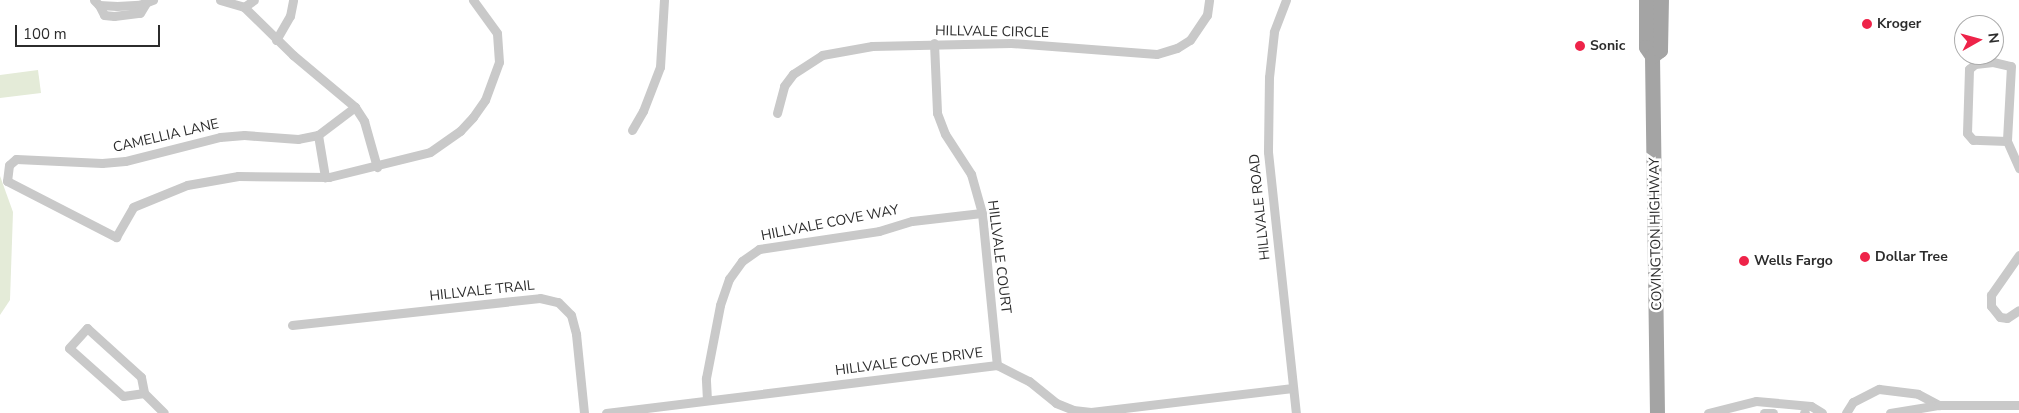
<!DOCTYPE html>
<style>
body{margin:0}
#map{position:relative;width:2019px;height:413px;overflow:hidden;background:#fff;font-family:"Nunito Sans",sans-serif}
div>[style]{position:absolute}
.green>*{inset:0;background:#e4ebd8}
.minor>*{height:9px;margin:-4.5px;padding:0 4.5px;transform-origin:4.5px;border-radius:4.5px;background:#c9c9c9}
.primary>*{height:15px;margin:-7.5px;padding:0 7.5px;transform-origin:7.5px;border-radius:7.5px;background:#a4a4a4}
.dots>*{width:14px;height:14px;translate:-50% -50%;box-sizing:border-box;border:2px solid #fff;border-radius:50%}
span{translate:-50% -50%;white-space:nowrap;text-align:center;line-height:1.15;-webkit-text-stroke:5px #fff;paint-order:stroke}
.poi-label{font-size:14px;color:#2c2c2c;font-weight:700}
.left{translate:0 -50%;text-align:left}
.street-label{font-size:14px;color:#2c2c2c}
.north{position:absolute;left:1954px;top:15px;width:50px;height:50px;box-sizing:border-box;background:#fff;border:1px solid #ababab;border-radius:50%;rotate:83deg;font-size:14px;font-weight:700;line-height:20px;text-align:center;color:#2c2c2c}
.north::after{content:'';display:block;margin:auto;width:18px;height:22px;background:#ee2349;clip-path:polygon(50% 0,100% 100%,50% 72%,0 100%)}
.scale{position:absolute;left:15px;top:25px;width:145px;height:22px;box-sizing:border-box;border:2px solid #2c2c2c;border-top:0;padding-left:6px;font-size:15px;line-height:18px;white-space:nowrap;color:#2c2c2c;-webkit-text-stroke:4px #fff;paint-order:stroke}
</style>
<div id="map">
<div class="green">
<i style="clip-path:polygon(38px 70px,41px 93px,0 98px,0 75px)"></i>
<i style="clip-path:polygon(0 176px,13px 212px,10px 300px,0 315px)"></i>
</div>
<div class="minor">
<i style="left:94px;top:0;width:7px;rotate:45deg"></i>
<i style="left:99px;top:5px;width:18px;rotate:3deg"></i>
<i style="left:117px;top:6px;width:22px;rotate:-3deg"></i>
<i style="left:139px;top:5px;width:15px;rotate:-20deg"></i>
<i style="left:220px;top:0;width:25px;rotate:16deg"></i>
<i style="left:244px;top:7px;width:69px;rotate:44.4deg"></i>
<i style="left:293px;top:55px;width:81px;rotate:40deg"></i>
<i style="left:355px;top:107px;width:17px;rotate:57deg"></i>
<i style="left:364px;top:121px;width:48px;rotate:74.2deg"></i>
<i style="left:1286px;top:0;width:34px;rotate:111deg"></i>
<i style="left:1274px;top:32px;width:45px;rotate:96.3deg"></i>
<i style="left:1269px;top:77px;width:75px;rotate:90.8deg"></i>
<i style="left:1268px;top:152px;width:262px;rotate:83.9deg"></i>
<i style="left:99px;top:5px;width:11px;rotate:63deg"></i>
<i style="left:104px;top:15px;width:10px;rotate:6deg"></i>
<i style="left:114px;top:16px;width:26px;rotate:-7deg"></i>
<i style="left:140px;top:13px;width:12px;rotate:-59deg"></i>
<i style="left:244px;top:7px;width:12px;rotate:-35deg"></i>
<i style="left:276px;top:40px;width:28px;rotate:-60deg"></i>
<i style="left:290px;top:16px;width:16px;rotate:-79deg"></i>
<i style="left:934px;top:43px;width:70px;rotate:87.5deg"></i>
<i style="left:937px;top:113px;width:22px;rotate:69deg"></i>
<i style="left:945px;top:134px;width:48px;rotate:57deg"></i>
<i style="left:971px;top:174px;width:41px;rotate:74.2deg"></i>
<i style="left:982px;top:213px;width:153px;rotate:84.4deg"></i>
<i style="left:1993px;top:62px;width:18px;rotate:13deg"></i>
<i style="left:2011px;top:66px;width:75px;rotate:93.1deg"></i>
<i style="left:2007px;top:141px;width:34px;rotate:-178deg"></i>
<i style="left:1973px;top:140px;width:9px;rotate:-131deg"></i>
<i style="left:1967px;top:133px;width:64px;rotate:-88.2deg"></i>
<i style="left:1969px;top:69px;width:8px;rotate:-40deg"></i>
<i style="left:1975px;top:64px;width:18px;rotate:-6deg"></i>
<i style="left:355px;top:107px;width:46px;rotate:142.9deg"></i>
<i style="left:318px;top:135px;width:20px;rotate:169deg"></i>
<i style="left:298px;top:139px;width:54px;rotate:-175.8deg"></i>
<i style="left:244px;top:135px;width:24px;rotate:175deg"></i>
<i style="left:220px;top:137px;width:98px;rotate:165.8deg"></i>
<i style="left:125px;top:161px;width:23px;rotate:175deg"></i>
<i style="left:102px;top:163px;width:86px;rotate:-177.3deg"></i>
<i style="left:16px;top:159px;width:9px;rotate:139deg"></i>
<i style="left:9px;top:165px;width:16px;rotate:97deg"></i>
<i style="left:7px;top:181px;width:123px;rotate:27.2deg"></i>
<i style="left:116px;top:237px;width:34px;rotate:-60deg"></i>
<i style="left:133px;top:207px;width:58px;rotate:-22.2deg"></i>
<i style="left:187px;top:185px;width:52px;rotate:-10deg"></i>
<i style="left:238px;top:176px;width:91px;rotate:0.6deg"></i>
<i style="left:329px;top:177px;width:104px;rotate:-13.9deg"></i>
<i style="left:430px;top:152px;width:37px;rotate:-35deg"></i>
<i style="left:460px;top:131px;width:19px;rotate:-47deg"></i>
<i style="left:473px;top:117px;width:21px;rotate:-55deg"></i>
<i style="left:485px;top:100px;width:40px;rotate:-69.8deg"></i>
<i style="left:499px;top:62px;width:29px;rotate:-94deg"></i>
<i style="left:497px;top:33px;width:41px;rotate:-126deg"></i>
<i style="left:777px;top:113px;width:28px;rotate:-75deg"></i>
<i style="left:784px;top:86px;width:15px;rotate:-53deg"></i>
<i style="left:793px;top:74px;width:35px;rotate:-33deg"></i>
<i style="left:822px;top:55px;width:51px;rotate:-10.2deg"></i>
<i style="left:872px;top:46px;width:139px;rotate:-1.2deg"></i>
<i style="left:1011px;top:43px;width:146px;rotate:4.3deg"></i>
<i style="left:1157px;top:54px;width:21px;rotate:-17deg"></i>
<i style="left:1177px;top:48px;width:15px;rotate:-32deg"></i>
<i style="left:1190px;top:40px;width:30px;rotate:-56deg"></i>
<i style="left:1207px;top:15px;width:15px;rotate:-82deg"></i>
<i style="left:632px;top:130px;width:22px;rotate:-60deg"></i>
<i style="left:643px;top:111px;width:47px;rotate:-68.9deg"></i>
<i style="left:660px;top:67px;width:67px;rotate:-86.6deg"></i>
<i style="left:318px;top:135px;width:43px;rotate:80.5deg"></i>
<i style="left:2007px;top:141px;width:30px;rotate:66deg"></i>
<i style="left:2019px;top:255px;width:49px;rotate:125deg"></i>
<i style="left:1991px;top:295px;width:11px;rotate:90deg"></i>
<i style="left:1991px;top:306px;width:14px;rotate:51deg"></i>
<i style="left:2000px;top:317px;width:7px;rotate:8deg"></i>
<i style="left:2007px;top:318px;width:14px;rotate:-34deg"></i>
<i style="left:292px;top:325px;width:249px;rotate:-6.2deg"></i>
<i style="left:540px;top:298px;width:18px;rotate:13deg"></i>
<i style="left:558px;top:302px;width:18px;rotate:45deg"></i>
<i style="left:571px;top:315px;width:20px;rotate:75deg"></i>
<i style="left:576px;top:334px;width:79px;rotate:84.2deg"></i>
<i style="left:144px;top:393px;width:21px;rotate:172deg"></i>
<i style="left:123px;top:396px;width:72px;rotate:-138.4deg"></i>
<i style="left:69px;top:348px;width:27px;rotate:-48deg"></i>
<i style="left:87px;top:328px;width:73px;rotate:42.2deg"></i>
<i style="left:141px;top:377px;width:16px;rotate:79deg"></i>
<i style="left:144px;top:393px;width:28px;rotate:45deg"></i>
<i style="left:707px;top:400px;width:22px;rotate:-93deg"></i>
<i style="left:706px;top:378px;width:74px;rotate:-79.1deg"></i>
<i style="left:720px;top:305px;width:28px;rotate:-71deg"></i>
<i style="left:729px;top:279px;width:22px;rotate:-54deg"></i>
<i style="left:742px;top:261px;width:21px;rotate:-35deg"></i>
<i style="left:759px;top:249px;width:121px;rotate:-8.5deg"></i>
<i style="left:879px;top:231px;width:34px;rotate:-17deg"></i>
<i style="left:912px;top:221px;width:70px;rotate:-6.5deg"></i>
<i style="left:606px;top:413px;width:394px;rotate:-7deg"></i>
<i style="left:997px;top:365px;width:36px;rotate:27deg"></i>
<i style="left:1029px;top:381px;width:35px;rotate:39deg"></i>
<i style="left:1056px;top:403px;width:18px;rotate:22deg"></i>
<i style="left:1073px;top:410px;width:18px;rotate:6deg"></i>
<i style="left:1091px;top:412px;width:203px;rotate:-6.8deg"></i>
<i style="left:1708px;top:413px;width:49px;rotate:-14deg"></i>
<i style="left:1756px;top:401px;width:55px;rotate:5.2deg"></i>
<i style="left:1811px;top:406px;width:13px;rotate:32deg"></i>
<i style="left:1764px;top:413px;width:9px"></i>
<i style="left:1804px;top:413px;width:1px"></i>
<i style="left:1846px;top:413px;width:13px;rotate:-58deg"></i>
<i style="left:1853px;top:402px;width:29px;rotate:-27deg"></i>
<i style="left:1879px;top:389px;width:39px;rotate:7deg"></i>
<i style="left:1918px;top:394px;width:24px;rotate:28deg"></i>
<i style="left:1890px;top:413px;width:50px;rotate:-9.3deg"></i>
<i style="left:1939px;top:405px;width:80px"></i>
</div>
<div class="primary">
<i style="left:1646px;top:0;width:47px;rotate:90deg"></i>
<i style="left:1646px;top:47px;width:11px;rotate:56deg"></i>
<i style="left:1652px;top:56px;width:357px;rotate:89.2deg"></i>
<i style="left:1652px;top:56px;width:10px;rotate:-37deg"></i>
<i style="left:1660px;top:50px;width:50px;rotate:-88.9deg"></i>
</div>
<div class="dots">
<i style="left:1867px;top:24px;background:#ee2349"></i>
<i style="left:1580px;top:46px;background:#ee2349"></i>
<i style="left:1865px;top:257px;background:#ee2349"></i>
<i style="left:1744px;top:261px;background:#ee2349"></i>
</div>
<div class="poi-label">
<span class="left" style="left:1877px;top:24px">Kroger</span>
<span class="left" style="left:1590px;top:46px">Sonic</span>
<span class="left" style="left:1875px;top:257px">Dollar Tree</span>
<span class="left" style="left:1754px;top:261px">Wells Fargo</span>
</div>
<div class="street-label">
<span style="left:992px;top:32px;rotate:1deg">HILLVALE CIRCLE</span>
<span style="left:166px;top:136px;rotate:-13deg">CAMELLIA LANE</span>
<span style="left:1260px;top:207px;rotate:-96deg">HILLVALE ROAD</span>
<span style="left:830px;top:223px;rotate:-11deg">HILLVALE COVE WAY</span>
<span style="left:1656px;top:234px;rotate:-91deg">COVINGTON HIGHWAY</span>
<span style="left:999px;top:257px;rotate:83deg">HILLVALE COURT</span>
<span style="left:482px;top:291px;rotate:-6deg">HILLVALE TRAIL</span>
<span style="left:909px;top:362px;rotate:-7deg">HILLVALE COVE DRIVE</span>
</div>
<div class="north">N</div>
<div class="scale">100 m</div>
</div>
